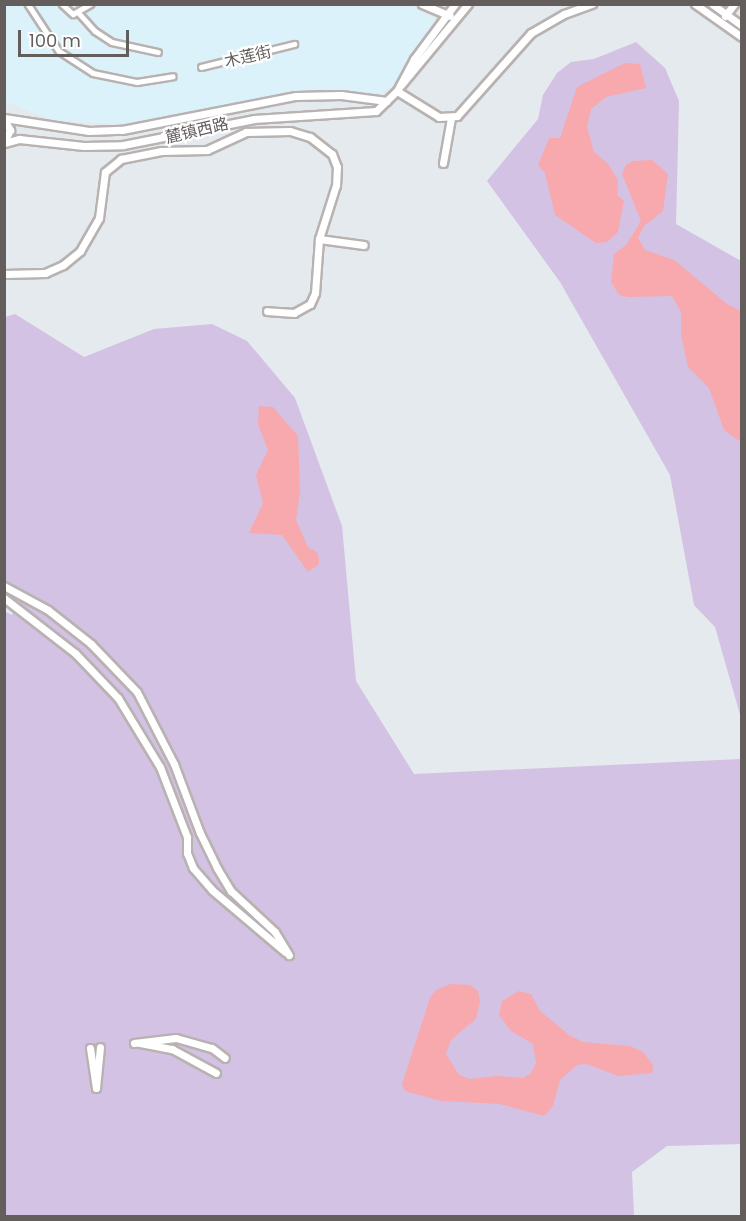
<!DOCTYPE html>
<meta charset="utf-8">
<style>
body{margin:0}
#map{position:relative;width:746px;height:1221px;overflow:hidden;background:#e4eaed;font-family:Poppins,"Noto Sans SC",sans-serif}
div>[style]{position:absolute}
.commercial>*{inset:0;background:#dbf2fb}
.green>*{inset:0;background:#d3c2e3}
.water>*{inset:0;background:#f8a9ad}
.roads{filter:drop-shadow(2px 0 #b8b2b1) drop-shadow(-2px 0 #b8b2b1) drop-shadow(0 2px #b8b2b1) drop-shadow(0 -2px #b8b2b1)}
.pedestrian>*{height:4.5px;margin:-2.25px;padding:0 2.25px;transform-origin:2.25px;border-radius:2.25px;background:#fff}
.minor>*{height:7px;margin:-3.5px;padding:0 3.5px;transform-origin:3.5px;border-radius:3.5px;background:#fff}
span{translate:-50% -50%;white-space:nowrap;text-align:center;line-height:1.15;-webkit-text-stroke:4.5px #fff;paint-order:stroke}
.street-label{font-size:16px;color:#635d5c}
.frame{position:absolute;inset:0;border:6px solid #635d5c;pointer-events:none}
.scale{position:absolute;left:18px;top:30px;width:111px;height:27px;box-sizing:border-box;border:3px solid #635d5c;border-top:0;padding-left:8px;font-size:18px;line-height:21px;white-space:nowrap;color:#635d5c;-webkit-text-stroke:4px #fff;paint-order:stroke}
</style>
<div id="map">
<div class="commercial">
<i style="clip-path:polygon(409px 4px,437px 21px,396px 83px,383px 93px,295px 93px,121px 124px,55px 121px,5px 102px,4px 5px)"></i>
</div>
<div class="green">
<i style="clip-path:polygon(636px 42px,665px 68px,679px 101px,676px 224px,741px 261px,741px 718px,715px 627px,694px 605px,670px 475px,560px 282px,487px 181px,538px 119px,543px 95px,557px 73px,571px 62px,594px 59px)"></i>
<i style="clip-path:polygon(15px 314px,84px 357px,154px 329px,212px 324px,247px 341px,295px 398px,342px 526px,356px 681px,414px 774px,741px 759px,741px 1144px,667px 1146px,632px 1172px,634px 1216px,5px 1216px,4px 611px,12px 615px,25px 591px,5px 582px,5px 317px)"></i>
</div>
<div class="water">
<i style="clip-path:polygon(625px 63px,640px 64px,646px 88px,606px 97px,591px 109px,587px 127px,594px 152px,608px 164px,618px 180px,617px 195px,624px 201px,618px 232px,607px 242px,596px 243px,555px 215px,545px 173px,538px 165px,549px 138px,560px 138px,577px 87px)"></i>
<i style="clip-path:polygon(652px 160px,668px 174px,663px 211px,644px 226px,638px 238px,645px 250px,674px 260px,727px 304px,741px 311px,741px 442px,724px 430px,709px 388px,688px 367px,681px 334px,681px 312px,672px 296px,628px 297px,619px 295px,611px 282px,614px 254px,626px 245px,641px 221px,622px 174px,626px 165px,633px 161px)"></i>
<i style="clip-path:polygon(259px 406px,273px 407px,298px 436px,300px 492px,296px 520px,308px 547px,318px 553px,319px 564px,308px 572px,282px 535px,249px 533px,263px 503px,256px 475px,268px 450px,258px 424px)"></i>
<i style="clip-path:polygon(451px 984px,470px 985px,478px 991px,480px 1002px,476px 1019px,451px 1040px,446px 1054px,459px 1075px,470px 1079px,496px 1076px,523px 1078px,531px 1073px,536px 1063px,533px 1044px,511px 1031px,499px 1015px,502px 1001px,519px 991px,531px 994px,540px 1011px,569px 1035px,583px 1042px,630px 1046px,643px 1052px,653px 1065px,652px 1073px,618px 1076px,587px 1064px,577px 1065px,560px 1080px,553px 1106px,544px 1116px,500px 1104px,441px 1101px,405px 1091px,402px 1084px,430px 998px,436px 990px)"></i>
</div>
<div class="roads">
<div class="pedestrian">
<i style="left:28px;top:4px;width:56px;rotate:56.6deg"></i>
<i style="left:59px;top:51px;width:40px;rotate:32.9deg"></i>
<i style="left:93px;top:73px;width:45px;rotate:11.6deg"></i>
<i style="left:137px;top:82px;width:36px;rotate:-9deg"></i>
<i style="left:62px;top:4px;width:15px;rotate:42deg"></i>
<i style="left:73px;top:14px;width:20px;rotate:-30deg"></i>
<i style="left:78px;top:12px;width:25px;rotate:48deg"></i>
<i style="left:95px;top:31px;width:20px;rotate:33deg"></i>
<i style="left:112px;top:42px;width:47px;rotate:12.3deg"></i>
<i style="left:201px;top:67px;width:96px;rotate:-13.9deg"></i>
</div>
<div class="minor">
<i style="left:422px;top:4px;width:30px;rotate:23deg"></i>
<i style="left:695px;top:4px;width:57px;rotate:35.1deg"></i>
<i style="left:712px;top:4px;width:37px;rotate:36deg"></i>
<i style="left:725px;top:16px;width:15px;rotate:-53deg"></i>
<i style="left:401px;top:85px;width:105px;rotate:-50.4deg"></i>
<i style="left:397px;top:91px;width:49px;rotate:31.8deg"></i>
<i style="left:439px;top:117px;width:18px;rotate:-3deg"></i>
<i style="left:457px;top:116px;width:111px;rotate:-48.3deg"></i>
<i style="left:531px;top:33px;width:38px;rotate:-30deg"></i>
<i style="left:564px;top:14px;width:30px;rotate:-20deg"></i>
<i style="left:4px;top:118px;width:86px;rotate:8.7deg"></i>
<i style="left:89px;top:131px;width:33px;rotate:-2deg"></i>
<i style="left:122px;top:130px;width:177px;rotate:-11.1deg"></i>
<i style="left:296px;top:96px;width:45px;rotate:-1.3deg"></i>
<i style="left:341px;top:95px;width:46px;rotate:7.4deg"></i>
<i style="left:4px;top:119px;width:13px;rotate:61deg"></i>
<i style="left:10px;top:130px;width:13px;rotate:117deg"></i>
<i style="left:4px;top:143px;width:16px;rotate:-15deg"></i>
<i style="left:19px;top:139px;width:65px;rotate:6.1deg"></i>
<i style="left:84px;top:146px;width:39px;rotate:-1deg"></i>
<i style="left:123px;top:145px;width:134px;rotate:-11.2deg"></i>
<i style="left:254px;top:119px;width:122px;rotate:-3.8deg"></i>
<i style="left:376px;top:111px;width:29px;rotate:-44deg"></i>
<i style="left:397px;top:91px;width:36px;rotate:-62deg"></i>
<i style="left:414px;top:59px;width:69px;rotate:-53.3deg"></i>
<i style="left:443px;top:163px;width:46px;rotate:-79.9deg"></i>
<i style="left:319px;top:239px;width:45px;rotate:7.6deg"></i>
<i style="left:4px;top:274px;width:41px;rotate:-1.4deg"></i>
<i style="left:45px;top:273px;width:20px;rotate:-24deg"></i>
<i style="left:63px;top:265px;width:22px;rotate:-39deg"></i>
<i style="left:80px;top:251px;width:38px;rotate:-60deg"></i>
<i style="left:99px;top:218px;width:46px;rotate:-82.6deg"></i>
<i style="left:105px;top:172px;width:21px;rotate:-39deg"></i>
<i style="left:121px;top:159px;width:41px;rotate:-11.3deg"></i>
<i style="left:161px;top:151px;width:46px;rotate:-1.2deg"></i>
<i style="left:207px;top:150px;width:43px;rotate:-24.8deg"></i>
<i style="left:246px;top:132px;width:44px;rotate:-1.3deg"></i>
<i style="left:290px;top:131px;width:21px;rotate:17deg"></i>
<i style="left:310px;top:137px;width:28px;rotate:38deg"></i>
<i style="left:332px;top:154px;width:14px;rotate:69deg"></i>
<i style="left:337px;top:167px;width:18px;rotate:93deg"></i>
<i style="left:336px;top:185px;width:57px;rotate:107.5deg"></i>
<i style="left:319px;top:239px;width:54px;rotate:94.2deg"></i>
<i style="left:315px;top:293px;width:12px;rotate:114deg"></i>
<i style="left:310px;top:304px;width:18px;rotate:151deg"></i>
<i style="left:294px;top:313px;width:27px;rotate:-176deg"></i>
<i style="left:4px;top:586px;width:50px;rotate:28.6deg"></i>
<i style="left:48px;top:610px;width:55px;rotate:38.3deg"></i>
<i style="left:91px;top:644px;width:66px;rotate:46.2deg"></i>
<i style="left:137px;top:692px;width:81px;rotate:62.8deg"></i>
<i style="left:174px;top:764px;width:74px;rotate:69.4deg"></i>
<i style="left:200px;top:833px;width:39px;rotate:64deg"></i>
<i style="left:217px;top:868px;width:27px;rotate:59deg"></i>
<i style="left:231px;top:891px;width:60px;rotate:43deg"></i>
<i style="left:275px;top:932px;width:27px;rotate:59deg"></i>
<i style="left:4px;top:598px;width:90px;rotate:37.8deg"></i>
<i style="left:75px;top:653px;width:62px;rotate:46.3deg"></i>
<i style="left:118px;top:698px;width:81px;rotate:58.7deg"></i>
<i style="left:160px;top:767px;width:75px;rotate:68.9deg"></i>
<i style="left:187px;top:837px;width:16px;rotate:90deg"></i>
<i style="left:187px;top:853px;width:16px;rotate:68deg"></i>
<i style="left:193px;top:868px;width:29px;rotate:49deg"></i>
<i style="left:212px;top:890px;width:96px;rotate:40.3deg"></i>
<i style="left:134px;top:1043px;width:42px;rotate:-6.8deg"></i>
<i style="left:176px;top:1038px;width:37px;rotate:16deg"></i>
<i style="left:212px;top:1048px;width:16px;rotate:38deg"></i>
<i style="left:140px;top:1043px;width:33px;rotate:11deg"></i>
<i style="left:172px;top:1049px;width:50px;rotate:28.6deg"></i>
<i style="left:90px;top:1048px;width:40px;rotate:81.5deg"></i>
<i style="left:96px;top:1088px;width:41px;rotate:-84.4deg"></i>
</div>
</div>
<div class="street-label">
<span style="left:248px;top:57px;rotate:-13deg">木莲街</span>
<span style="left:197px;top:131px;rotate:-13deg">麓镇西路</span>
</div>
<div class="frame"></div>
<div class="scale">100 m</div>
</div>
